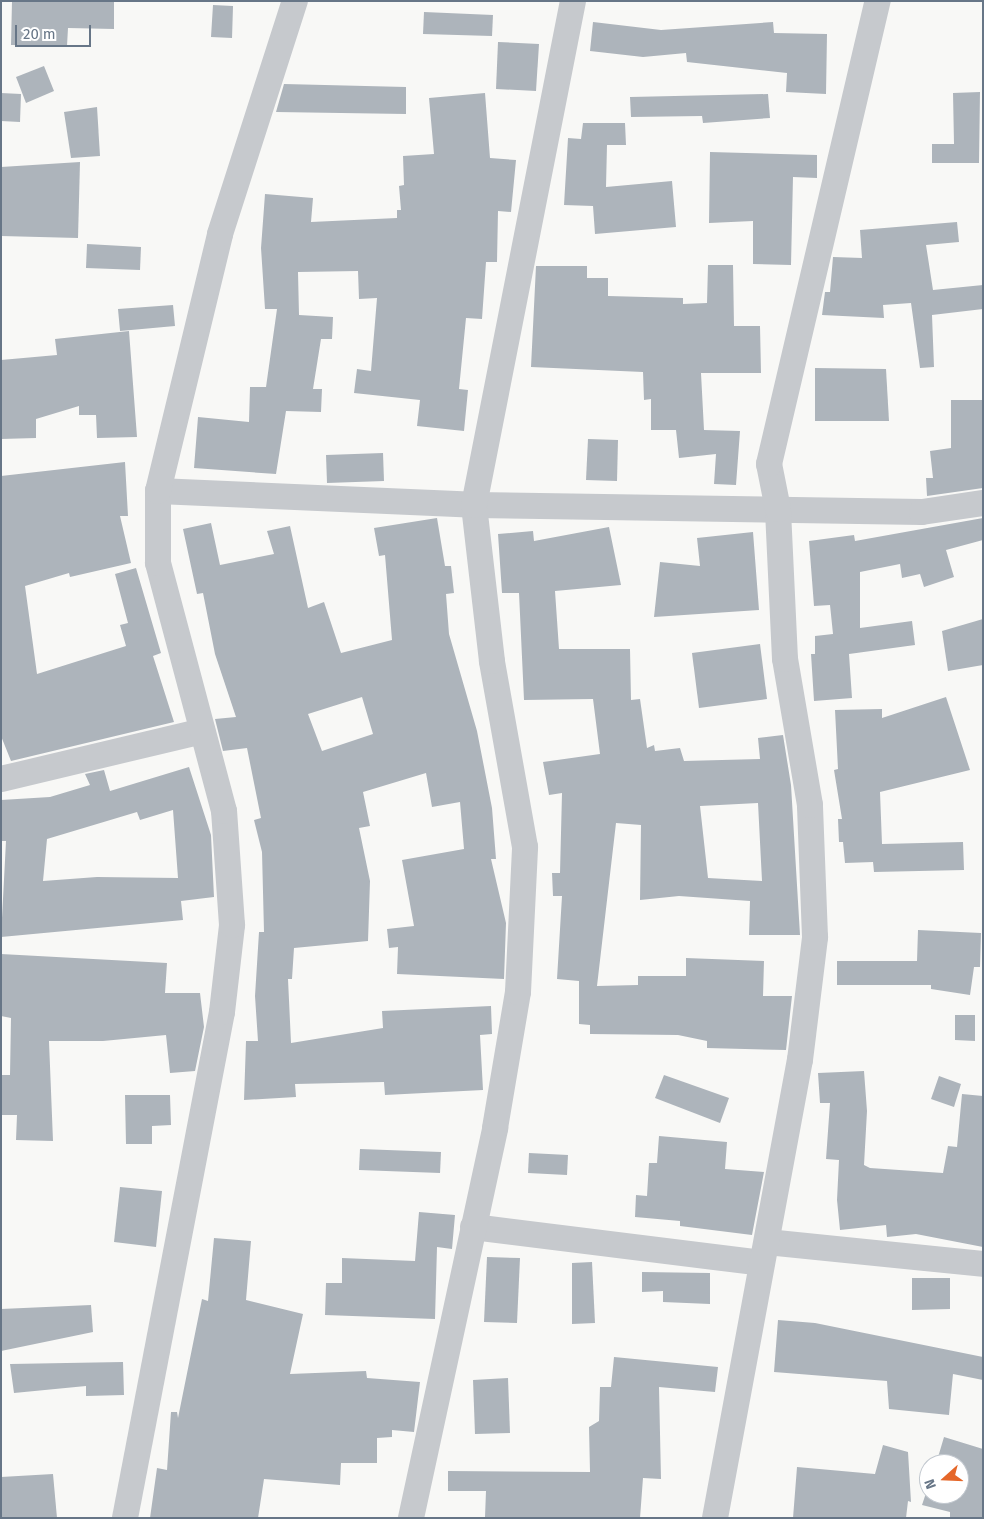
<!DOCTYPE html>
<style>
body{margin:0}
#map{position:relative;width:984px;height:1519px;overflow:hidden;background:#f8f8f6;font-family:"Fira Sans",sans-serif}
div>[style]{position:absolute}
.building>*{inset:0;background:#adb4bb}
.minor>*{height:26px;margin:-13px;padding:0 13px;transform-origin:13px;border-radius:13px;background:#c6c9cd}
span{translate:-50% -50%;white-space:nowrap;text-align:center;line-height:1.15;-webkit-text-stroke:5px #fff;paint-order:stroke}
.frame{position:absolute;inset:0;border:2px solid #677687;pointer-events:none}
.north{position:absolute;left:919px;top:1454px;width:50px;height:50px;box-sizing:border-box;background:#fff;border:1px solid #c2c8cf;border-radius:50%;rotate:250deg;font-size:14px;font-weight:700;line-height:20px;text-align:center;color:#677687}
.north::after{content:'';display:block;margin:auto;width:18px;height:22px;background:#e56729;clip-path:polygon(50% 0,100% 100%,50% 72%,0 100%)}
.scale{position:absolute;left:15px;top:25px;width:76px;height:22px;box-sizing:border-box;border:2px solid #677687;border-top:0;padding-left:6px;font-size:15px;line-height:18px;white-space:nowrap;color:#677687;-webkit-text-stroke:4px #fff;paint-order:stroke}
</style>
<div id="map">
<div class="building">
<i style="clip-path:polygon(12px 1px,114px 1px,114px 29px,68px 28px,67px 46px,11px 45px)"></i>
<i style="clip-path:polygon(213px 5px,233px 6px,232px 38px,211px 37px)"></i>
<i style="clip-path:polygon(424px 12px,493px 15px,492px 36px,423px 34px)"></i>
<i style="clip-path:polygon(593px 22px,661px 30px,773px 22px,774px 33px,827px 34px,826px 94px,786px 92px,787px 73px,687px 62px,686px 53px,643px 57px,590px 51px)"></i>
<i style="clip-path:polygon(498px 42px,539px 44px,536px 91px,496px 89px)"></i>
<i style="clip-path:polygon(44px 66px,54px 91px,26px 103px,16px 77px)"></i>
<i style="clip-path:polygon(284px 84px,406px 87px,406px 114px,276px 112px)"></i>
<i style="clip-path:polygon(980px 92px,979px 163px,932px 163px,932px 144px,954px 144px,953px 93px)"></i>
<i style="clip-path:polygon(1px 93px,21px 94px,20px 122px,1px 121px)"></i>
<i style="clip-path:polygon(485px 93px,490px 158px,516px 160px,511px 212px,498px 211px,497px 262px,486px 262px,482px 319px,466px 318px,459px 389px,468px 390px,464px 431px,417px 426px,420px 400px,354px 393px,357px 369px,371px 371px,377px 298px,359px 299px,358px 271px,298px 272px,299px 315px,333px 317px,332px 339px,321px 339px,313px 389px,322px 389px,321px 412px,286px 411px,276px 474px,194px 468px,198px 417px,249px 422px,250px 387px,266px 387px,277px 309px,265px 309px,261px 248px,265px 194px,313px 198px,311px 222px,397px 218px,397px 210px,401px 210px,399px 186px,404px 185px,403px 156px,434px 154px,429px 98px)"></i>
<i style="clip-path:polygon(768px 94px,770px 118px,703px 123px,702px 116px,631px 117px,630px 97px)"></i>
<i style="clip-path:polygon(97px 107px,100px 156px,71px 158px,64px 112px)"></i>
<i style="clip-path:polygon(583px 123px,625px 123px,626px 145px,607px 145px,606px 187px,672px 181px,676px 227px,595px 234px,593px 206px,564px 205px,568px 138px,581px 139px)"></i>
<i style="clip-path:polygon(710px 152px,817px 155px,817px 178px,793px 177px,791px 265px,753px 264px,753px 221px,709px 223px)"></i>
<i style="clip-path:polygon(80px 162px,78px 238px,1px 236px,1px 167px)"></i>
<i style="clip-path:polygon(957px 222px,959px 242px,926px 245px,933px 290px,983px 285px,983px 309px,932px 315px,934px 367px,920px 368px,911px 303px,883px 305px,884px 318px,822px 315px,825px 292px,830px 292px,833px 257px,862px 258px,860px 230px)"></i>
<i style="clip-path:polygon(87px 244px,141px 247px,140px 270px,86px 268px)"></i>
<i style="clip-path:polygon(708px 265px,733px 265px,734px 326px,760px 326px,761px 373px,701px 373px,704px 430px,740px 431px,736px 485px,714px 484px,716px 454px,679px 458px,676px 430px,651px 430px,651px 399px,644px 400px,643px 372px,531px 367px,536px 266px,587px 266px,587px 278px,608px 278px,608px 296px,683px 298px,683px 304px,707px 303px)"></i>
<i style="clip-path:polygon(173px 305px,175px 326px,120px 331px,118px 309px)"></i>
<i style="clip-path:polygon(129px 331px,137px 437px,97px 438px,96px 415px,79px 415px,79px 406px,36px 419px,36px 438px,1px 439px,1px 360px,57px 355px,55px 339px)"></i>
<i style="clip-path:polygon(815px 368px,886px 369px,889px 421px,815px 421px)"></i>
<i style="clip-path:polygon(951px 400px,983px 400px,983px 488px,927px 496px,926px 478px,933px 478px,930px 451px,951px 448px)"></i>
<i style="clip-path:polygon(588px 439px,618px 440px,617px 481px,586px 480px)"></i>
<i style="clip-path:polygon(383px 453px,384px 481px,327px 483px,326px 455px)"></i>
<i style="clip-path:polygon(125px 462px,128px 516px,120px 516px,131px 563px,70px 577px,69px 573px,25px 586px,37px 674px,126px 646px,120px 625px,128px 623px,115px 574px,136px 568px,161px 653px,153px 656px,174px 722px,11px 761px,1px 736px,1px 476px)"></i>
<i style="clip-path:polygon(evenodd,437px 518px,445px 566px,451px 566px,454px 593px,446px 594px,449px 634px,477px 731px,492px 808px,496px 859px,491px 859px,506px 923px,504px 979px,397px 974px,398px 947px,389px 948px,387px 929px,414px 926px,402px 860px,464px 849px,460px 802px,432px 807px,426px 773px,363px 792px,370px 826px,359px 828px,370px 881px,368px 941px,294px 948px,292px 979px,288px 979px,291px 1043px,383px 1028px,382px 1011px,491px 1006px,492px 1034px,480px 1035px,483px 1090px,385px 1095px,384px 1082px,295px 1084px,296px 1097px,244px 1100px,246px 1041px,258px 1041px,255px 996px,259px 932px,264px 932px,262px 852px,254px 820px,261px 818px,247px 748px,223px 751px,215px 719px,236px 717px,215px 654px,203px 593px,197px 594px,183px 529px,211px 523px,220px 565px,274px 554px,267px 531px,290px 526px,308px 608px,324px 602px,341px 653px,392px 640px,385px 555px,379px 556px,374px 528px,437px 518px,362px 697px,373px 734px,322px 751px,308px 714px,362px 697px)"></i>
<i style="clip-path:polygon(983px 518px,983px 540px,946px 550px,954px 577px,924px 587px,920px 574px,902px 578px,900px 564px,860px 572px,860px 628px,912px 621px,915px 645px,849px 654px,852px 698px,814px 701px,811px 654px,815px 654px,815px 636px,833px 634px,830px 605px,814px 606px,809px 541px,854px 535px,855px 541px)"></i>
<i style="clip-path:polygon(evenodd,609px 527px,621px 585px,555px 591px,559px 649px,630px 649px,631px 700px,640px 699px,647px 748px,654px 745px,655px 751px,680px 748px,684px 761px,760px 759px,758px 738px,783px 735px,791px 785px,800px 935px,749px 935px,750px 901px,679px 896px,640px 900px,641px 825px,616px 823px,597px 986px,638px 985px,638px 976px,686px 976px,686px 958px,764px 961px,763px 996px,792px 996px,786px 1050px,707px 1048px,707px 1041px,678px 1035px,590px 1034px,590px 1025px,579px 1024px,579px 981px,557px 979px,562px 896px,553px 896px,552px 873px,560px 873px,562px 793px,549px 795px,543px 762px,600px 754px,593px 699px,524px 700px,519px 593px,502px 593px,498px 534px,533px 531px,534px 541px,609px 527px,758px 803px,762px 881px,708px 878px,700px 806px,758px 803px)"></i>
<i style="clip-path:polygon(753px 532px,759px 610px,654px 617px,660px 562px,700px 566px,697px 538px)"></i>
<i style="clip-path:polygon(983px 619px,983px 665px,948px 671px,942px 631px)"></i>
<i style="clip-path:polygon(760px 644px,767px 699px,699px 708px,692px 653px)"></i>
<i style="clip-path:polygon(946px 697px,970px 770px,880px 792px,882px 844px,963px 842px,964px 870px,874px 872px,873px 862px,845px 863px,843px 842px,839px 842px,838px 819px,842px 819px,834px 770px,838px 769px,835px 710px,882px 709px,882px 718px)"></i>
<i style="clip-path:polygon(evenodd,189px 767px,211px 835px,214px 897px,181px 901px,183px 920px,1px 937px,6px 841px,1px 841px,1px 800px,50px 797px,90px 785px,85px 774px,104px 770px,110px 791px,189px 767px,173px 810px,178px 878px,97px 877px,43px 881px,47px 839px,137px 812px,140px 820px,173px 810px)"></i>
<i style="clip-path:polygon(918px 930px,981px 933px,980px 967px,974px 967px,970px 995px,931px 989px,931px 985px,837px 985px,837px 961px,917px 961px)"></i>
<i style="clip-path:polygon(1px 954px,167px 963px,165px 993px,200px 993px,204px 1027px,195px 1071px,170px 1073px,166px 1035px,103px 1041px,49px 1041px,53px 1141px,16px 1140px,17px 1115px,1px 1115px,1px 1075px,10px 1075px,11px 1018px,1px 1016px)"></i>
<i style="clip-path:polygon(955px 1015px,975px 1015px,975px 1041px,955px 1040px)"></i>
<i style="clip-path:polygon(864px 1071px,867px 1111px,864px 1165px,870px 1168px,943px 1173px,948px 1146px,957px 1147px,962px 1094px,983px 1096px,983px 1247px,916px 1234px,887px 1237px,886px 1225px,840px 1230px,837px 1200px,839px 1160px,826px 1159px,830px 1103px,820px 1103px,818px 1073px)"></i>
<i style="clip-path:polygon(664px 1075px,729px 1098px,720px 1123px,655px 1098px)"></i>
<i style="clip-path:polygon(939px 1076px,961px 1084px,954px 1107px,931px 1099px)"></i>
<i style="clip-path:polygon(125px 1095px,170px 1095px,171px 1125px,152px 1126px,152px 1144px,126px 1144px)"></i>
<i style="clip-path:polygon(659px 1136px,727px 1142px,725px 1169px,764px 1172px,752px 1235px,680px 1226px,680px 1221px,635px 1217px,636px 1195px,647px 1196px,649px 1163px,657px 1163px)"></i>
<i style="clip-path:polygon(360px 1149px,441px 1152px,440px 1173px,359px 1170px)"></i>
<i style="clip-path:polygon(529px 1153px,568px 1155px,567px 1175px,528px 1173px)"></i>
<i style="clip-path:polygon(120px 1187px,162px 1191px,156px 1247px,114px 1242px)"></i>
<i style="clip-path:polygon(419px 1212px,455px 1215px,452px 1249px,437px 1247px,435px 1319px,325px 1315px,326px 1283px,342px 1283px,342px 1258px,415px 1261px)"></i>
<i style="clip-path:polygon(214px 1238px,251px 1241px,246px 1300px,303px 1314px,290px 1374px,366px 1371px,367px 1378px,420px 1382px,414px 1432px,392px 1430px,392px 1437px,377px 1438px,377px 1463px,341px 1463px,340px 1485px,264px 1479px,258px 1518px,150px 1518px,157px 1468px,167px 1470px,171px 1412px,177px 1412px,178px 1418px,202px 1299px,208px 1301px)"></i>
<i style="clip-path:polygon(487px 1257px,520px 1258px,517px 1323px,484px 1322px)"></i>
<i style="clip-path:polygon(592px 1262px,595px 1323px,572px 1324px,572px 1263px)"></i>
<i style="clip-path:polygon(642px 1272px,710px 1273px,710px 1304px,663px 1302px,663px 1291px,642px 1292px)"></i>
<i style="clip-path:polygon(912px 1278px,950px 1278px,950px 1309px,912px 1310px)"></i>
<i style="clip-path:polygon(91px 1305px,93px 1332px,1px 1351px,1px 1309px)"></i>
<i style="clip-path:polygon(778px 1320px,815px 1323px,983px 1357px,983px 1380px,953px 1374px,949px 1415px,889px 1409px,887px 1381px,774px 1372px)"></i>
<i style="clip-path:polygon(614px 1357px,718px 1367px,715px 1392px,659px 1387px,661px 1479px,643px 1478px,640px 1518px,485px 1517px,486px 1491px,448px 1491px,448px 1471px,590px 1472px,589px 1427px,599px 1421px,600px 1387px,611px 1387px)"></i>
<i style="clip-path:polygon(123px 1362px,124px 1395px,86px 1396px,86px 1386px,14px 1393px,10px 1364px)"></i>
<i style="clip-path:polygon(508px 1378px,510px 1433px,475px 1434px,473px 1380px)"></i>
<i style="clip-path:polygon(944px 1437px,983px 1449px,983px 1518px,950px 1518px,950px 1512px,922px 1505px,929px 1484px,929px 1494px,959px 1494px,959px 1464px,936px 1464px)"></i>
<i style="clip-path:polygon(883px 1445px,908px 1452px,911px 1502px,908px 1501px,906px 1518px,793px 1518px,797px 1467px,875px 1474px)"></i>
<i style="clip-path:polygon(53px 1474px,57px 1518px,1px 1518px,1px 1477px)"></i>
</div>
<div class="minor">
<i style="left:158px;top:491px;width:316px;rotate:2.5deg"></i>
<i style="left:474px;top:505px;width:448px;rotate:0.9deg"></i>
<i style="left:922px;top:512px;width:62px;rotate:-8.4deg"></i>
<i style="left:1px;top:779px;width:207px;rotate:-13.4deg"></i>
<i style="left:473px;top:1227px;width:291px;rotate:7.1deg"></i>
<i style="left:767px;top:1242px;width:217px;rotate:5.8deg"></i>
<i style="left:125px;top:1518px;width:515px;rotate:-79.15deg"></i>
<i style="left:222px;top:1012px;width:88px;rotate:-83.4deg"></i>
<i style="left:232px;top:925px;width:114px;rotate:-94deg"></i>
<i style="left:224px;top:811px;width:257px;rotate:-104.9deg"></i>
<i style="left:158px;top:563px;width:72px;rotate:-90deg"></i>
<i style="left:158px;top:491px;width:264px;rotate:-76.4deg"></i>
<i style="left:220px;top:234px;width:245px;rotate:-72.2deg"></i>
<i style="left:411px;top:1518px;width:399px;rotate:-77.8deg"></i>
<i style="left:495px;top:1128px;width:138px;rotate:-80.4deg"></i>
<i style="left:518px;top:992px;width:145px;rotate:-87.2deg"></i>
<i style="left:525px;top:847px;width:189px;rotate:-100.1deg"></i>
<i style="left:492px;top:661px;width:157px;rotate:-96.6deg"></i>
<i style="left:474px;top:505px;width:514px;rotate:-78.89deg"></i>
<i style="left:715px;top:1518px;width:466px;rotate:-79.5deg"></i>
<i style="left:800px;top:1060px;width:124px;rotate:-83deg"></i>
<i style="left:815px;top:937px;width:132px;rotate:-92.2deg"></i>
<i style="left:810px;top:805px;width:148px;rotate:-99.7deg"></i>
<i style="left:785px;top:659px;width:150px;rotate:-92.7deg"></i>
<i style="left:778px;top:509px;width:46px;rotate:-101.3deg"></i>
<i style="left:769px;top:464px;width:476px;rotate:-76.8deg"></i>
</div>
<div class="frame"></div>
<div class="north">N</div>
<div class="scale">20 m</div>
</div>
